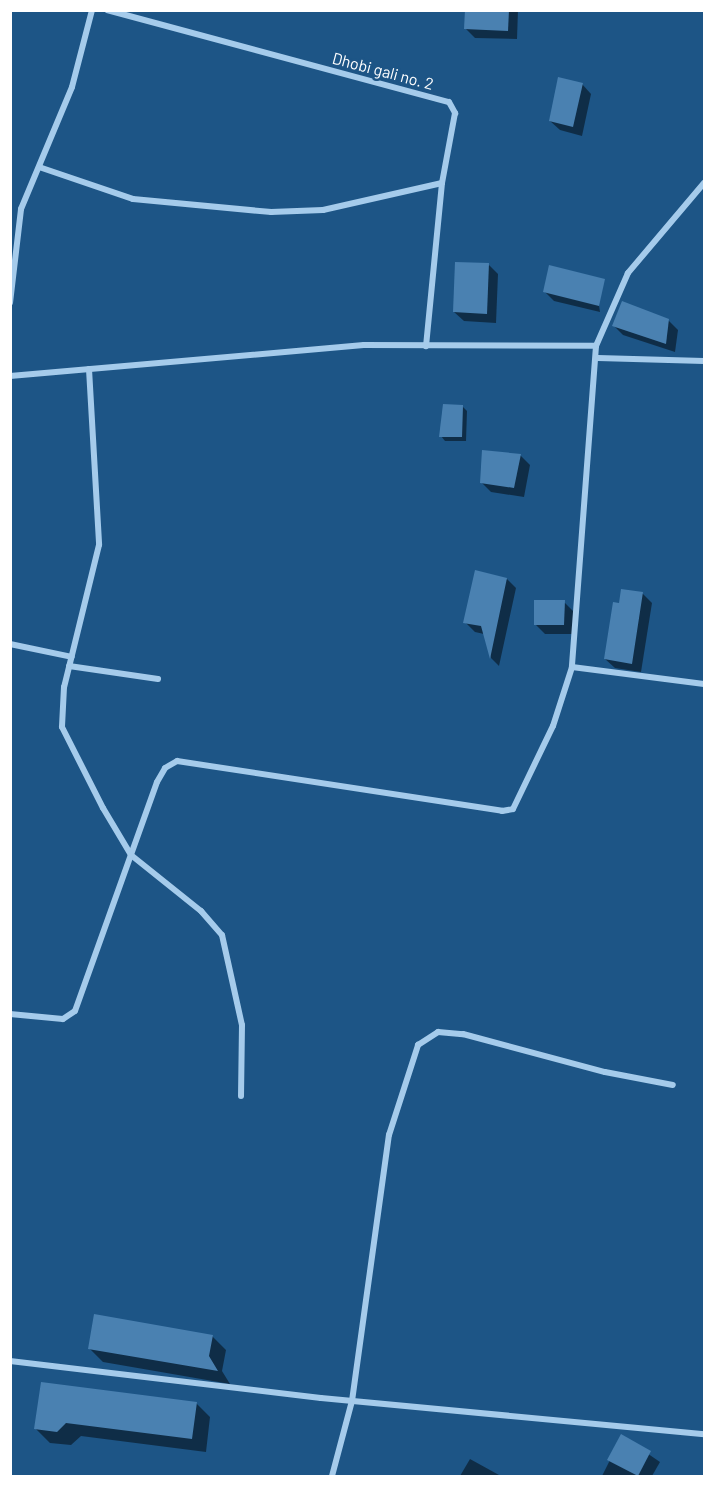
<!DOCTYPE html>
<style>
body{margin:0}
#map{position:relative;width:715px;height:1487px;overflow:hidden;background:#1d5586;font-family:Barlow,sans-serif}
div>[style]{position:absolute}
.shadow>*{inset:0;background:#0007}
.building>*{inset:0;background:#4a81b1}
.street>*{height:6px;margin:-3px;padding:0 3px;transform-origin:3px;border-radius:3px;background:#a5cbeb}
span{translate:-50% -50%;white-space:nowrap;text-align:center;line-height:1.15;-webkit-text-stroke:5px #1d5586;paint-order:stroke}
.street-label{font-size:16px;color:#fff}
.frame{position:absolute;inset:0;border:12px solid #fff;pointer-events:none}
</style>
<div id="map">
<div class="shadow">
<i style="clip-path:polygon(466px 10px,518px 10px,517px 39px,475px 38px,466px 29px)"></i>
<i style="clip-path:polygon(582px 84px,591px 94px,582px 136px,560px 130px,550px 121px)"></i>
<i style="clip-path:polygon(489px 265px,498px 274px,496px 323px,464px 321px,454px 312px)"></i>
<i style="clip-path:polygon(596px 286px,600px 312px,554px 301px,544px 291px)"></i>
<i style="clip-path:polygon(668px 320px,678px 330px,675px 352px,623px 335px,614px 326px)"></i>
<i style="clip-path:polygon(462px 406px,467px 411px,466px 441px,445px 441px,441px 436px)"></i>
<i style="clip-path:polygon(520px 455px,530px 465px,524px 497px,491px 492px,481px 482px)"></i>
<i style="clip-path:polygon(507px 579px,516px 588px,499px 666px,491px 658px,484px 634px,475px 632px,465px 622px)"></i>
<i style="clip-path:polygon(623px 590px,643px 594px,652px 603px,641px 672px,615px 668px,605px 659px)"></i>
<i style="clip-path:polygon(564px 602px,573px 611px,573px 634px,545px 634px,535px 624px)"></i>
<i style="clip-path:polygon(212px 1336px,226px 1350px,222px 1371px,230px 1384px,103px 1362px,89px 1348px)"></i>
<i style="clip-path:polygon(43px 1384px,196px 1403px,210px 1417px,206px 1452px,81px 1436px,71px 1445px,50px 1443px,36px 1429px)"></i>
<i style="clip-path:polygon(622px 1436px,660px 1462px,652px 1476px,602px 1476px)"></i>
<i style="clip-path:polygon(470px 1459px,499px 1475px,501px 1476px,460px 1476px)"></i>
</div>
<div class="building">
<i style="clip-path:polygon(465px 10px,509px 10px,508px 31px,464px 29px)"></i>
<i style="clip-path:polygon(558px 77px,583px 83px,573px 127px,549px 121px)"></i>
<i style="clip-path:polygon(455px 262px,489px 263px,487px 314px,453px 312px)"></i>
<i style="clip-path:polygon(549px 265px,605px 279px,599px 306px,543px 292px)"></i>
<i style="clip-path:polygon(622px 301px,669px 319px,666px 344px,612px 326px)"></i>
<i style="clip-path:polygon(443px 404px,463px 405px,462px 437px,439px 437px)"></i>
<i style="clip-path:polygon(482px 450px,521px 454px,514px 488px,480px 483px)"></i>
<i style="clip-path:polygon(475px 570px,507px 578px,490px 659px,481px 626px,463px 623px)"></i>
<i style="clip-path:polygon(621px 589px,643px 592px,632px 664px,604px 659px,613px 602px,619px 603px)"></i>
<i style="clip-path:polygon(534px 600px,565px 600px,564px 625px,534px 625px)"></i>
<i style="clip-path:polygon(94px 1314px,213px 1335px,209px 1356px,218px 1371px,88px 1349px)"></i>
<i style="clip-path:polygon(41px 1382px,197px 1402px,192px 1439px,66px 1423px,57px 1432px,34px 1429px)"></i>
<i style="clip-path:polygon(621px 1434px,651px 1451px,638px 1476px,607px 1460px)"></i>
</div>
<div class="street">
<i style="left:107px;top:10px;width:354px;rotate:15.1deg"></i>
<i style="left:449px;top:102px;width:13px;rotate:61deg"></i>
<i style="left:455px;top:113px;width:71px;rotate:100.5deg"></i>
<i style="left:442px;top:183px;width:164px;rotate:95.6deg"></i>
<i style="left:39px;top:167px;width:99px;rotate:18.8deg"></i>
<i style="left:133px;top:199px;width:139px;rotate:5.4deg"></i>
<i style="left:271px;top:212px;width:52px;rotate:-2.2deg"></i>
<i style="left:323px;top:210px;width:122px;rotate:-12.8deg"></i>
<i style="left:704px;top:183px;width:118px;rotate:130.2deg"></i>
<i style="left:628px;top:273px;width:80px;rotate:113.7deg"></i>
<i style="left:596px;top:346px;width:322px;rotate:94.3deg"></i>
<i style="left:572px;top:667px;width:133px;rotate:7.3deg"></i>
<i style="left:10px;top:303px;width:95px;rotate:-83.3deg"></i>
<i style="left:21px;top:209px;width:132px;rotate:-67.3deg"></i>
<i style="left:72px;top:87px;width:80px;rotate:-75.4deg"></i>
<i style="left:598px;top:358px;width:106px;rotate:1.6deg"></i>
<i style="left:89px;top:369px;width:176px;rotate:86.7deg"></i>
<i style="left:99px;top:545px;width:146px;rotate:103.8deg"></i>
<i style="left:64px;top:687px;width:40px;rotate:92.9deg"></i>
<i style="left:62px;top:727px;width:91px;rotate:63.2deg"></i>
<i style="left:103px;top:808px;width:55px;rotate:59.2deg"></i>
<i style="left:131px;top:855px;width:90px;rotate:38.7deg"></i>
<i style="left:201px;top:911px;width:32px;rotate:49deg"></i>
<i style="left:222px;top:935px;width:92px;rotate:77.5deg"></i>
<i style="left:242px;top:1025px;width:71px;rotate:90.8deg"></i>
<i style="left:10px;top:376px;width:355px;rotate:-5deg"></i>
<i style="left:364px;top:345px;width:232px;rotate:0.2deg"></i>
<i style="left:10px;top:644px;width:63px;rotate:11.8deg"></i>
<i style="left:69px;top:666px;width:90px;rotate:8.3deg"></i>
<i style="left:10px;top:1014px;width:53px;rotate:5.4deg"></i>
<i style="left:63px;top:1019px;width:14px;rotate:-34deg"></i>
<i style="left:75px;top:1011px;width:243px;rotate:-70.3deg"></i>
<i style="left:157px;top:782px;width:16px;rotate:-60deg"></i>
<i style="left:165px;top:768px;width:14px;rotate:-30deg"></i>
<i style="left:177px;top:761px;width:329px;rotate:8.7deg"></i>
<i style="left:502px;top:811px;width:11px;rotate:-10deg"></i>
<i style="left:513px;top:809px;width:92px;rotate:-64.3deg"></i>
<i style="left:553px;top:726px;width:62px;rotate:-72.1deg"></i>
<i style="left:10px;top:1361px;width:313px;rotate:6.8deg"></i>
<i style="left:321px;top:1398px;width:385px;rotate:5.4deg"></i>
<i style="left:332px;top:1476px;width:78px;rotate:-75.1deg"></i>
<i style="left:352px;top:1401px;width:269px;rotate:-82.1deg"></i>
<i style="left:389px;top:1135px;width:95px;rotate:-72.1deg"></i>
<i style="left:418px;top:1045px;width:24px;rotate:-33deg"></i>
<i style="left:438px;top:1032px;width:25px;rotate:5deg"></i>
<i style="left:463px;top:1034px;width:147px;rotate:15deg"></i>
<i style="left:605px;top:1072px;width:69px;rotate:10.8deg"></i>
</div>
<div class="street-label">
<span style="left:383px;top:71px;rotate:15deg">Dhobi gali no. 2</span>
</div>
<div class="frame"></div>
</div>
